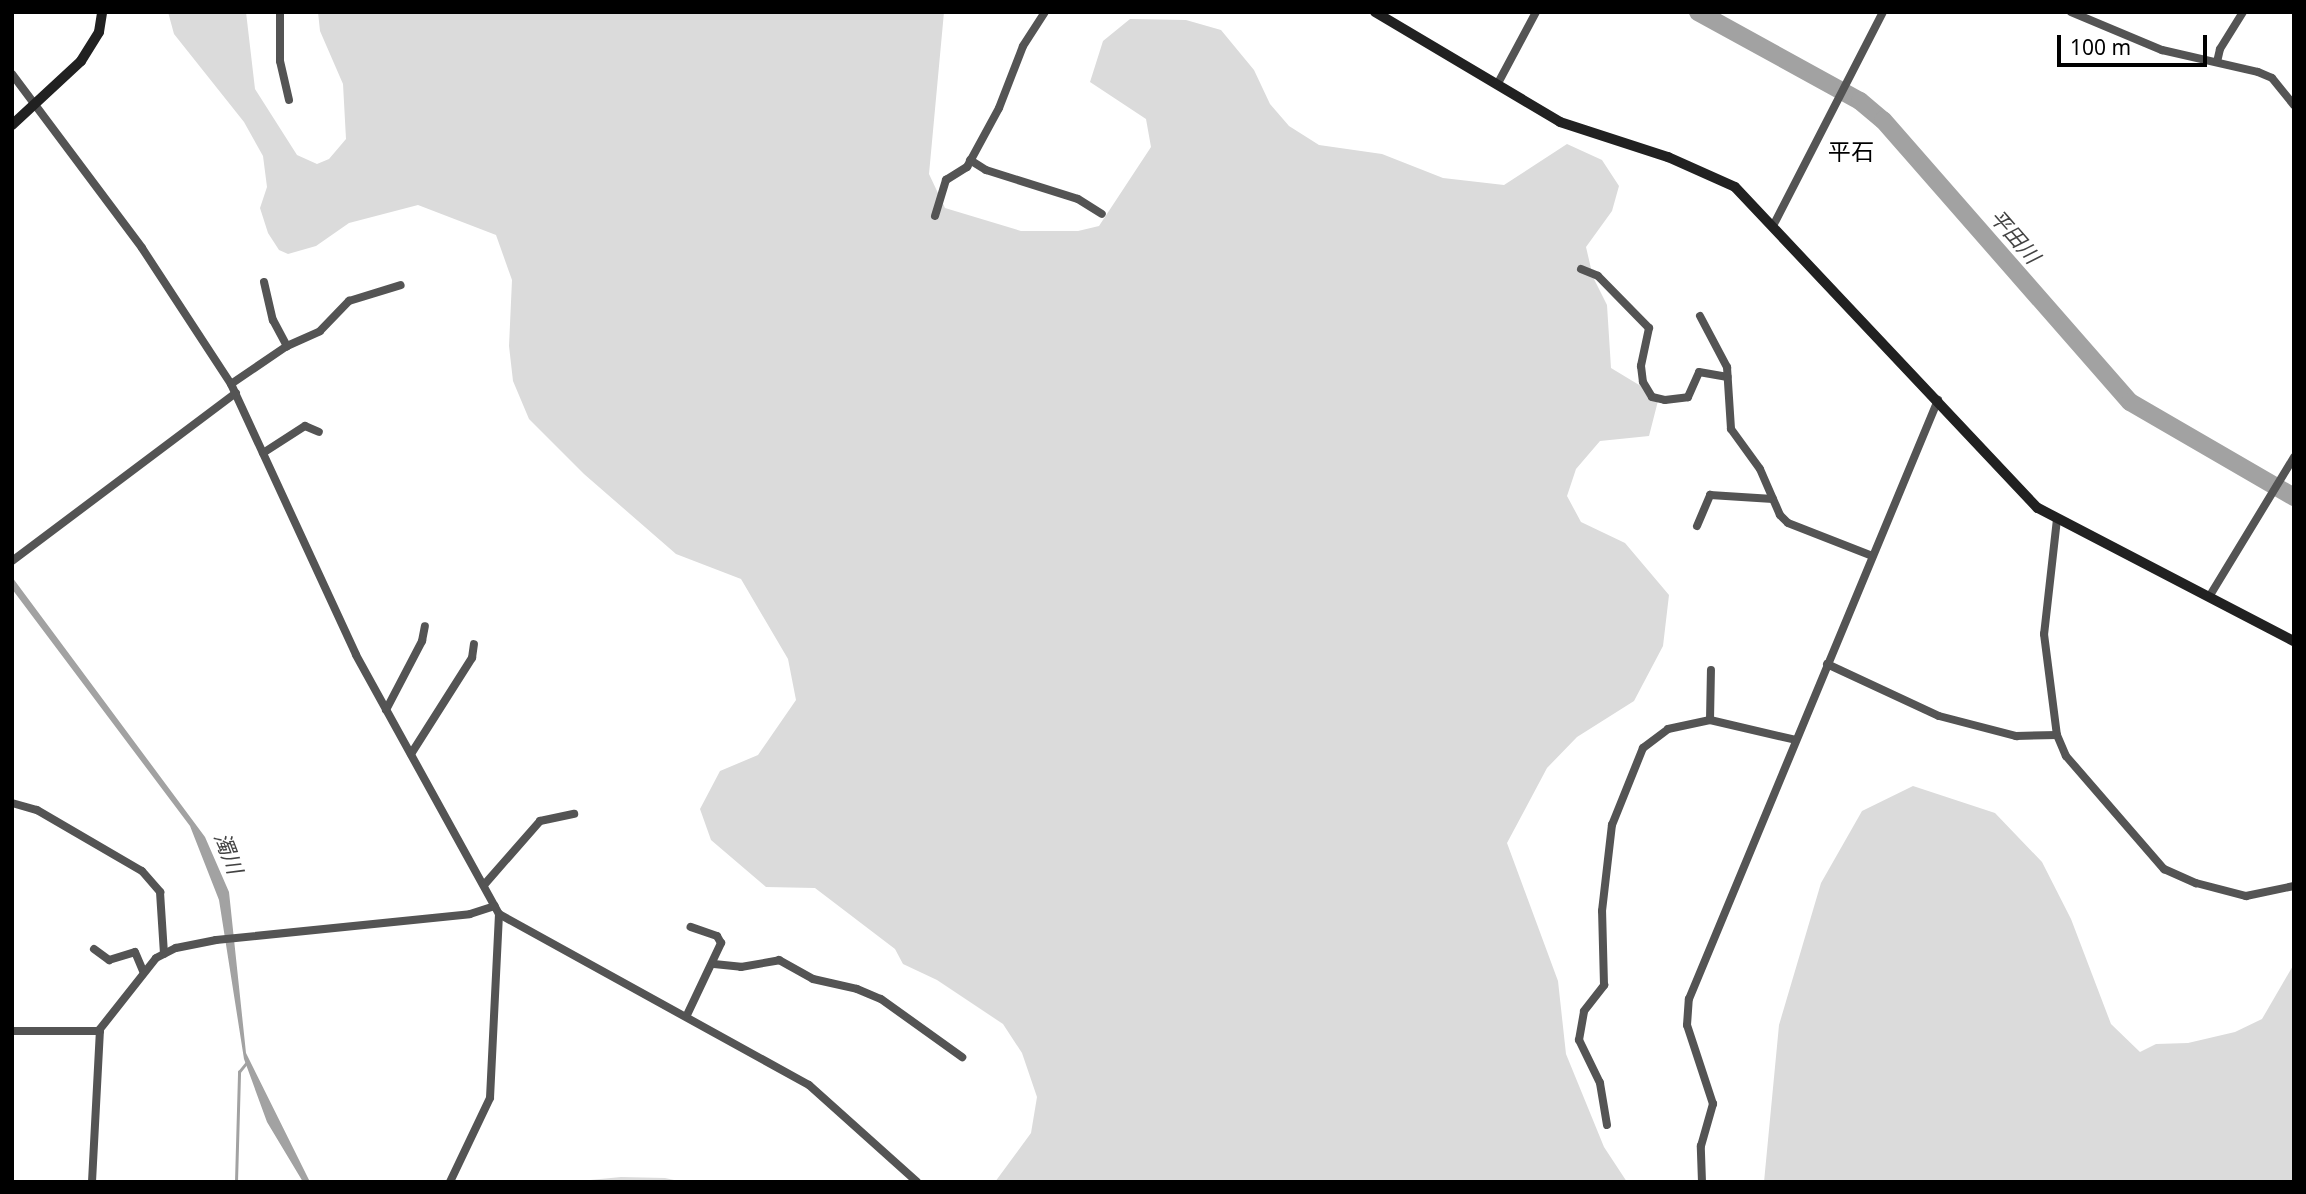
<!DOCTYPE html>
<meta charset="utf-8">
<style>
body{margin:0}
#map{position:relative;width:2306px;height:1194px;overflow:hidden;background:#fff;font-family:"Noto Sans","Noto Sans JP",sans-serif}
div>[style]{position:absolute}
.green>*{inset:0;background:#dbdbdb}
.water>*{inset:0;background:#a2a2a2}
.stream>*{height:2.5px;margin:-1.25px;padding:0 1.25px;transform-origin:1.25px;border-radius:1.25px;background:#a2a2a2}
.river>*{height:18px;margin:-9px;padding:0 9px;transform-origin:9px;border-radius:9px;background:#a2a2a2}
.street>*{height:8px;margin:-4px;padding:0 4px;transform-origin:4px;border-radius:4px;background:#545454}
.secondary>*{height:10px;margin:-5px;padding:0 5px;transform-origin:5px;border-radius:5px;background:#212121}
span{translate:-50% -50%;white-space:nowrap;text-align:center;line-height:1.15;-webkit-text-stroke:5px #fff;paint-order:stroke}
.water-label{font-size:21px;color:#434343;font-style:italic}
.quarter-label{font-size:23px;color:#000}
.frame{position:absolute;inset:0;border:14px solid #000;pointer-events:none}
.scale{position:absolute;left:2057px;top:35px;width:150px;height:32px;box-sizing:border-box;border:4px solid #000;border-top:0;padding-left:9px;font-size:21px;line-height:24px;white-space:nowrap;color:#000;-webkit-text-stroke:5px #fff;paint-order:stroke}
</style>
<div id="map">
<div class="green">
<i style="clip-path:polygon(168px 12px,246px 12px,255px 89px,297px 155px,317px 164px,329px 159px,346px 139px,343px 84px,320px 31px,318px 12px,944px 12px,929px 174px,945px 208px,1021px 231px,1078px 231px,1099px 226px,1151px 147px,1146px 119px,1090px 82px,1103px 41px,1130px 19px,1186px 20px,1221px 30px,1254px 70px,1270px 104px,1289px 126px,1319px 145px,1382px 154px,1443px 178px,1504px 185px,1567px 144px,1602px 160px,1619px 186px,1612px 211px,1586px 247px,1593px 277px,1607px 305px,1611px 368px,1659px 397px,1649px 436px,1600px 441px,1576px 469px,1567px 496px,1581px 522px,1625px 543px,1669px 595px,1663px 646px,1634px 701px,1577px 737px,1547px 768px,1507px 843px,1558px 981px,1566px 1054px,1604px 1147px,1627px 1182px,995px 1182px,1031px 1133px,1037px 1097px,1022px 1053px,1003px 1024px,937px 980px,903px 964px,895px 949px,815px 888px,766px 887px,711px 840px,700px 809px,720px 771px,758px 755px,796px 700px,788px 659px,741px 579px,676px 554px,584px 474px,529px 419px,513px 381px,509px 346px,512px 280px,496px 235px,418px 205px,349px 223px,316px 246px,288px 254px,279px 250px,268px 233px,260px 208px,267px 187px,263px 156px,244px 122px,174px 34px)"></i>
<i style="clip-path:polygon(1913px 786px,1995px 813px,2042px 862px,2071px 919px,2111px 1024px,2140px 1052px,2156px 1044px,2188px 1043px,2235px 1032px,2262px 1019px,2294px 964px,2294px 1182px,1764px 1182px,1779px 1025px,1821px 883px,1862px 811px)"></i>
<i style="clip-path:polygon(621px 1177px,665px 1178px,683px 1182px,570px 1182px)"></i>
</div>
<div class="water">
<i style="clip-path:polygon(12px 577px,205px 837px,229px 892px,246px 1053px,310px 1182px,303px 1182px,267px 1122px,244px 1059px,219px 900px,190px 826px,12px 589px)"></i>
</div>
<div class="stream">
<i style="left:236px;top:1182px;width:110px;rotate:-88.4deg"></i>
<i style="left:239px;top:1072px;width:13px;rotate:-51deg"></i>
</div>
<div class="river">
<i style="left:1698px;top:12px;width:185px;rotate:28.8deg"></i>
<i style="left:1860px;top:101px;width:30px;rotate:40deg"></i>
<i style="left:1883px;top:120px;width:375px;rotate:48.8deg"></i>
<i style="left:2130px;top:402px;width:190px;rotate:30.1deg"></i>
</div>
<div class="street">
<i style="left:280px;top:12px;width:49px;rotate:90deg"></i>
<i style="left:280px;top:61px;width:40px;rotate:77deg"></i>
<i style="left:2071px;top:12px;width:99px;rotate:22.7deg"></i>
<i style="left:2162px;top:50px;width:98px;rotate:12.9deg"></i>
<i style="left:2258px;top:72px;width:15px;rotate:23deg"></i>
<i style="left:2272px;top:78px;width:35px;rotate:51deg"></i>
<i style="left:2217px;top:62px;width:13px;rotate:-77deg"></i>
<i style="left:2220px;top:49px;width:44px;rotate:-58.1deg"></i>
<i style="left:12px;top:74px;width:217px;rotate:53.2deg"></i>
<i style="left:142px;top:248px;width:163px;rotate:56.8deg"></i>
<i style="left:231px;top:384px;width:298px;rotate:65.2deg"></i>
<i style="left:356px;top:655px;width:296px;rotate:61.1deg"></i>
<i style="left:499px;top:914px;width:184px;rotate:92.8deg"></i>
<i style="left:490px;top:1098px;width:93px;rotate:115.5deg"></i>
<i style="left:1497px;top:85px;width:83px;rotate:-61.9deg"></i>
<i style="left:970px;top:160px;width:19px;rotate:32deg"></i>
<i style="left:986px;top:170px;width:96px;rotate:17.5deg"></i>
<i style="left:1078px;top:199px;width:28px;rotate:32deg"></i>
<i style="left:935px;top:216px;width:38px;rotate:-73deg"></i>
<i style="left:946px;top:180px;width:25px;rotate:-32deg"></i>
<i style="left:967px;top:167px;width:67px;rotate:-61.5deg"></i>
<i style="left:999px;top:108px;width:66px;rotate:-68.8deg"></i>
<i style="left:1023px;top:46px;width:40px;rotate:-57.1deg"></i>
<i style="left:1774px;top:224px;width:238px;rotate:-62.8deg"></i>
<i style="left:1581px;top:269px;width:18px;rotate:22deg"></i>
<i style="left:1598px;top:276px;width:73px;rotate:45.6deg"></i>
<i style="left:1649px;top:328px;width:39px;rotate:102deg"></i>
<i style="left:1641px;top:366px;width:16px;rotate:83deg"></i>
<i style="left:1643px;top:382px;width:17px;rotate:59deg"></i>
<i style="left:1652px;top:397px;width:13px;rotate:13deg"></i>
<i style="left:1665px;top:400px;width:23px;rotate:-7deg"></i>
<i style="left:1688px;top:397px;width:27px;rotate:-66deg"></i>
<i style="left:1699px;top:372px;width:29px;rotate:10deg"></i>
<i style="left:264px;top:282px;width:39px;rotate:77deg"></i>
<i style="left:273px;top:320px;width:30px;rotate:62deg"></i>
<i style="left:1700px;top:316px;width:58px;rotate:62.1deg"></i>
<i style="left:1727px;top:367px;width:62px;rotate:86.3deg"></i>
<i style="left:1731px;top:429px;width:49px;rotate:54.1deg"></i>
<i style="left:1760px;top:469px;width:50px;rotate:66.5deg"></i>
<i style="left:1780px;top:515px;width:11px;rotate:45deg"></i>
<i style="left:1788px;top:523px;width:90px;rotate:21.4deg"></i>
<i style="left:231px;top:384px;width:68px;rotate:-34.2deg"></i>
<i style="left:287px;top:346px;width:36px;rotate:-24deg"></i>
<i style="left:320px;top:331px;width:42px;rotate:-46deg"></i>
<i style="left:349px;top:301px;width:54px;rotate:-17.1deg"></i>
<i style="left:263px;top:453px;width:50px;rotate:-32.7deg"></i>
<i style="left:305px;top:426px;width:15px;rotate:23deg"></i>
<i style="left:2057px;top:519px;width:116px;rotate:96.4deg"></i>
<i style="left:2044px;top:634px;width:102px;rotate:82.7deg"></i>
<i style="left:2057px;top:735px;width:23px;rotate:67deg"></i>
<i style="left:2066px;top:756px;width:150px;rotate:49.1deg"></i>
<i style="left:2164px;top:869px;width:35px;rotate:24deg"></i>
<i style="left:2196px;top:883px;width:52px;rotate:14.6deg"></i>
<i style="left:2246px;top:896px;width:49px;rotate:-11.8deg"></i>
<i style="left:1697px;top:526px;width:34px;rotate:-67deg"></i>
<i style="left:1710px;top:495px;width:63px;rotate:3.6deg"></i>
<i style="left:12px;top:561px;width:280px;rotate:-36.9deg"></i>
<i style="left:2209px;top:597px;width:164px;rotate:-58.7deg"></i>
<i style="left:1827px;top:664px;width:123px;rotate:24.9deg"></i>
<i style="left:1939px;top:716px;width:80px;rotate:14.6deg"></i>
<i style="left:2016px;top:736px;width:41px;rotate:-1.4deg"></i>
<i style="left:386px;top:710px;width:78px;rotate:-62.4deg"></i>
<i style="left:422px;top:641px;width:15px;rotate:-79deg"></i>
<i style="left:1710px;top:720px;width:50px;rotate:-88.9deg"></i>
<i style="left:411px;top:754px;width:114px;rotate:-57.6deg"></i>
<i style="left:472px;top:658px;width:14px;rotate:-82deg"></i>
<i style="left:12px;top:803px;width:26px;rotate:16deg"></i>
<i style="left:37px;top:810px;width:121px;rotate:30.2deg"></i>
<i style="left:142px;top:871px;width:28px;rotate:49deg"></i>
<i style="left:160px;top:892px;width:62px;rotate:86.3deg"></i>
<i style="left:484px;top:885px;width:85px;rotate:-48.8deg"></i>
<i style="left:540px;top:821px;width:35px;rotate:-12deg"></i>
<i style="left:499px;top:914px;width:354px;rotate:28.9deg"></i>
<i style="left:809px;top:1085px;width:145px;rotate:41.9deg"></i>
<i style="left:94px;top:949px;width:19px;rotate:36deg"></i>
<i style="left:109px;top:960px;width:27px;rotate:-17deg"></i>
<i style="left:135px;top:952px;width:21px;rotate:67deg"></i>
<i style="left:714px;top:964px;width:27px;rotate:6deg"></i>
<i style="left:741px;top:967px;width:39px;rotate:-10deg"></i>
<i style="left:779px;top:960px;width:39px;rotate:29deg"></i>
<i style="left:813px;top:979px;width:45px;rotate:12.8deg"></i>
<i style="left:857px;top:989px;width:26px;rotate:23deg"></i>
<i style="left:881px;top:999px;width:100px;rotate:35.6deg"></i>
<i style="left:687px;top:1015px;width:80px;rotate:-64.7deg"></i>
<i style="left:721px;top:943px;width:8px;rotate:-120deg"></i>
<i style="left:717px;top:936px;width:28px;rotate:-161deg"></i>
<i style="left:12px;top:1031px;width:88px"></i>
<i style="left:1607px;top:1125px;width:43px;rotate:-99.5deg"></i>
<i style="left:1600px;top:1083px;width:48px;rotate:-116deg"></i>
<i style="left:1579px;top:1040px;width:29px;rotate:-80deg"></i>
<i style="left:1584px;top:1011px;width:33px;rotate:-52deg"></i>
<i style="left:1604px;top:985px;width:74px;rotate:-91.5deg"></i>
<i style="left:1602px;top:911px;width:87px;rotate:-83.4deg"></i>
<i style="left:1612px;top:825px;width:83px;rotate:-68.1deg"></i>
<i style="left:1643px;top:748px;width:31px;rotate:-37deg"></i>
<i style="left:1668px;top:729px;width:43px;rotate:-12.1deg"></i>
<i style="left:1710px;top:720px;width:88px;rotate:13.1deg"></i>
<i style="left:92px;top:1182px;width:153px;rotate:-87deg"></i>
<i style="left:100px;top:1029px;width:90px;rotate:-51.7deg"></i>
<i style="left:156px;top:958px;width:22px;rotate:-27deg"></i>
<i style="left:176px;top:948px;width:41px;rotate:-11.3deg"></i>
<i style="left:216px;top:940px;width:255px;rotate:-5.8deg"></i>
<i style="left:470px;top:914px;width:26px;rotate:-18deg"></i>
<i style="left:1702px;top:1182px;width:36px;rotate:-92deg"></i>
<i style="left:1701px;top:1146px;width:44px;rotate:-74.1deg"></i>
<i style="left:1713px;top:1104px;width:83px;rotate:-108.2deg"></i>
<i style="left:1687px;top:1025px;width:26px;rotate:-86deg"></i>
<i style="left:1689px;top:999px;width:649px;rotate:-67.43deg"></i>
</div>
<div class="secondary">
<i style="left:1375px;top:12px;width:215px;rotate:30.7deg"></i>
<i style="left:1560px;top:122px;width:114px;rotate:18deg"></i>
<i style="left:1668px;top:157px;width:73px;rotate:24.1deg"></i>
<i style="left:1735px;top:187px;width:441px;rotate:46.7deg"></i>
<i style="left:2038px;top:508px;width:288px;rotate:27.5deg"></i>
<i style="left:12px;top:125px;width:94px;rotate:-42.8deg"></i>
<i style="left:81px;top:61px;width:34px;rotate:-58deg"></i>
<i style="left:99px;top:32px;width:20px;rotate:-81deg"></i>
</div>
<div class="water-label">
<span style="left:2015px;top:236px;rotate:49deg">平田川</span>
<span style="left:229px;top:853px;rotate:69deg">濁川</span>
</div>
<div class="quarter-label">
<span style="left:1851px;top:151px">平石</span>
</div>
<div class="frame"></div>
<div class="scale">100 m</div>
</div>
